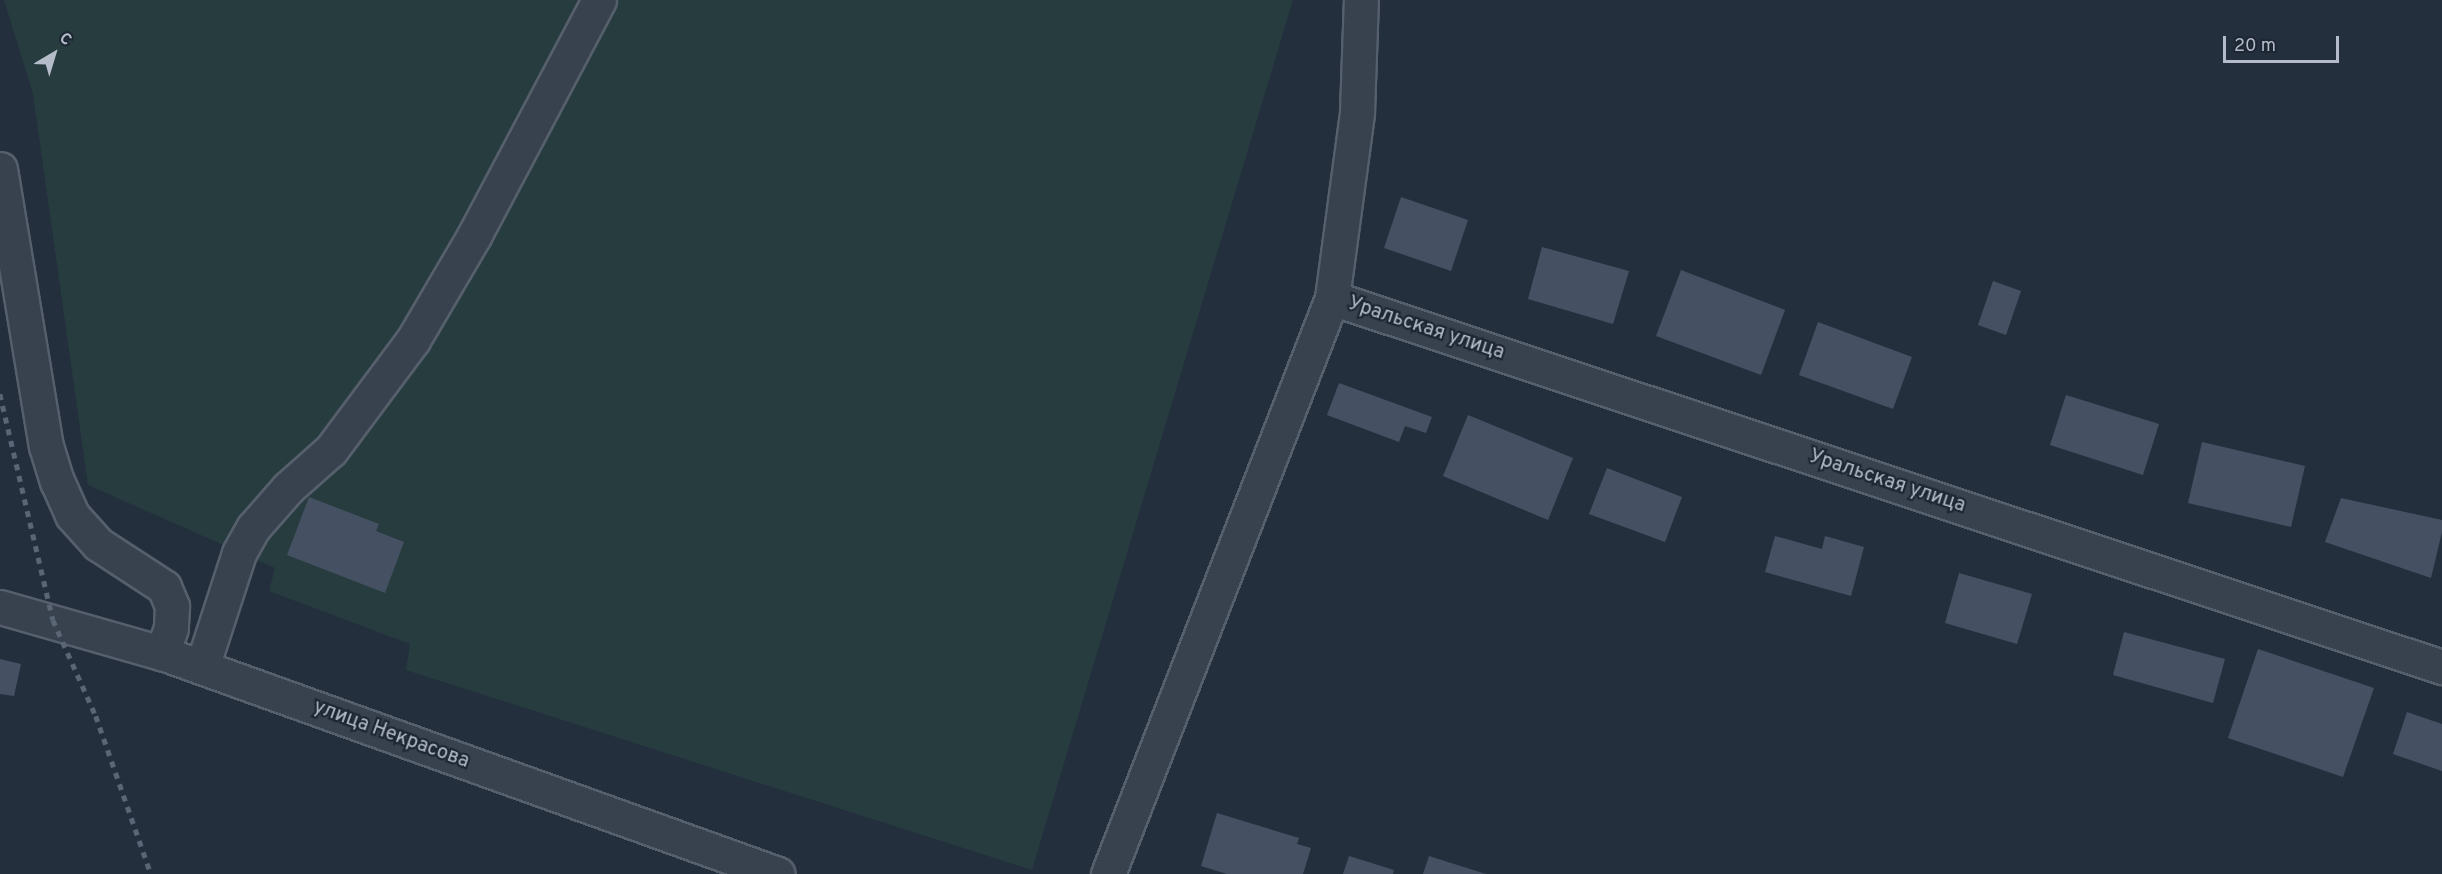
<!DOCTYPE html>
<meta charset="utf-8">
<style>
body{margin:0}
#map{position:relative;width:2442px;height:874px;overflow:hidden;background:#242f3e;font-family:Overpass,sans-serif}
div>[style]{position:absolute}
.green>*{inset:0;background:#263c3f}
.building>*{inset:0;background:#455162}
.roads{filter:drop-shadow(2px 0 #565f6c) drop-shadow(-2px 0 #565f6c) drop-shadow(0 2px #565f6c) drop-shadow(0 -2px #565f6c)}
.minor>*{height:33px;margin:-16.5px;padding:0 16.5px;transform-origin:16.5px;border-radius:16.5px;background:#38414e}
.rail>*{height:4.5px;margin-top:-2.25px;transform-origin:0;background:repeating-linear-gradient(90deg,#5a6575 0 6px,transparent 0 12px)}
span{translate:-50% -50%;white-space:nowrap;text-align:center;line-height:1.15;-webkit-text-stroke:4.5px #1d2633;paint-order:stroke}
.street-label{font-size:20px;color:#b4bcc9}
.north{position:absolute;left:24px;top:24px;width:60px;height:60px;-webkit-text-stroke:4px #1d2633;paint-order:stroke;rotate:38deg;font-size:16px;font-weight:700;line-height:24px;text-align:center;color:#b4bcc9}
.north::after{content:'';display:block;margin:auto;width:21px;height:27px;background:#b4bcc9;clip-path:polygon(50% 0,100% 100%,50% 72%,0 100%)}
.scale{position:absolute;left:2223px;top:36px;width:116px;height:27px;box-sizing:border-box;border:3px solid #b4bcc9;border-top:0;padding-left:8px;font-size:18px;line-height:21px;white-space:nowrap;color:#b4bcc9;-webkit-text-stroke:4px #1d2633;paint-order:stroke}
</style>
<div id="map">
<div class="green">
<i style="clip-path:polygon(4px 0,1293px 0,1032px 870px,406px 670px,410px 644px,269px 591px,275px 568px,88px 485px,33px 94px)"></i>
</div>
<div class="building">
<i style="clip-path:polygon(1401px 197px,1468px 220px,1451px 271px,1384px 248px)"></i>
<i style="clip-path:polygon(1542px 247px,1629px 271px,1613px 324px,1528px 299px)"></i>
<i style="clip-path:polygon(1681px 270px,1785px 310px,1761px 375px,1656px 336px)"></i>
<i style="clip-path:polygon(1993px 281px,2021px 291px,2006px 335px,1978px 325px)"></i>
<i style="clip-path:polygon(1818px 322px,1912px 357px,1893px 409px,1799px 375px)"></i>
<i style="clip-path:polygon(1339px 383px,1432px 417px,1426px 433px,1405px 426px,1399px 442px,1327px 415px)"></i>
<i style="clip-path:polygon(2066px 395px,2159px 424px,2143px 475px,2050px 445px)"></i>
<i style="clip-path:polygon(1468px 415px,1573px 458px,1548px 520px,1443px 476px)"></i>
<i style="clip-path:polygon(2202px 442px,2305px 466px,2291px 527px,2188px 503px)"></i>
<i style="clip-path:polygon(1607px 468px,1682px 497px,1665px 542px,1589px 514px)"></i>
<i style="clip-path:polygon(309px 497px,379px 524px,376px 531px,404px 542px,385px 593px,287px 555px)"></i>
<i style="clip-path:polygon(2341px 498px,2442px 520px,2442px 532px,2431px 578px,2325px 542px)"></i>
<i style="clip-path:polygon(1775px 536px,1822px 549px,1825px 536px,1864px 547px,1851px 596px,1765px 572px)"></i>
<i style="clip-path:polygon(1959px 573px,2032px 594px,2017px 644px,1945px 623px)"></i>
<i style="clip-path:polygon(2124px 632px,2225px 659px,2213px 703px,2113px 675px)"></i>
<i style="clip-path:polygon(2258px 649px,2374px 688px,2343px 777px,2228px 738px)"></i>
<i style="clip-path:polygon(0 659px,21px 664px,14px 696px,0 694px)"></i>
<i style="clip-path:polygon(2407px 712px,2442px 724px,2442px 771px,2393px 754px)"></i>
<i style="clip-path:polygon(1217px 813px,1299px 838px,1297px 844px,1311px 848px,1303px 874px,1227px 874px,1201px 866px)"></i>
<i style="clip-path:polygon(1349px 856px,1394px 870px,1393px 874px,1343px 874px)"></i>
<i style="clip-path:polygon(1429px 856px,1486px 874px,1423px 874px)"></i>
</div>
<div class="roads">
<div class="minor">
<i style="left:0;top:169px;width:281px;rotate:80.6deg"></i>
<i style="left:46px;top:446px;width:37px;rotate:73deg"></i>
<i style="left:57px;top:481px;width:37px;rotate:66deg"></i>
<i style="left:72px;top:515px;width:39px;rotate:48deg"></i>
<i style="left:98px;top:544px;width:79px;rotate:33.1deg"></i>
<i style="left:164px;top:587px;width:21px;rotate:67deg"></i>
<i style="left:172px;top:606px;width:22px;rotate:93deg"></i>
<i style="left:171px;top:628px;width:27px;rotate:110deg"></i>
<i style="left:1332px;top:298px;width:1170px;rotate:18.39deg"></i>
<i style="left:0;top:607px;width:168px;rotate:15.9deg"></i>
<i style="left:162px;top:653px;width:654px;rotate:19.74deg"></i>
<i style="left:202px;top:667px;width:120px;rotate:-72deg"></i>
<i style="left:239px;top:553px;width:29px;rotate:-61deg"></i>
<i style="left:253px;top:528px;width:53px;rotate:-48.8deg"></i>
<i style="left:288px;top:488px;width:57px;rotate:-41.5deg"></i>
<i style="left:331px;top:450px;width:137px;rotate:-53.3deg"></i>
<i style="left:413px;top:340px;width:121px;rotate:-59.6deg"></i>
<i style="left:474px;top:236px;width:267px;rotate:-62.1deg"></i>
<i style="left:1108px;top:874px;width:618px;rotate:-68.75deg"></i>
<i style="left:1332px;top:298px;width:188px;rotate:-82.3deg"></i>
<i style="left:1357px;top:112px;width:112px;rotate:-88deg"></i>
</div>
</div>
<div class="rail">
<i style="left:0;top:394px;width:232px;rotate:76.8deg"></i>
<i style="left:53px;top:620px;width:105px;rotate:65.9deg"></i>
<i style="left:96px;top:716px;width:167px;rotate:70.8deg"></i>
</div>
<div class="street-label">
<span style="left:1426px;top:329px;rotate:18deg">Уральская улица</span>
<span style="left:1887px;top:482px;rotate:18deg">Уральская улица</span>
<span style="left:391px;top:735px;rotate:20deg">улица Некрасова</span>
</div>
<div class="north">С</div>
<div class="scale">20 m</div>
</div>
